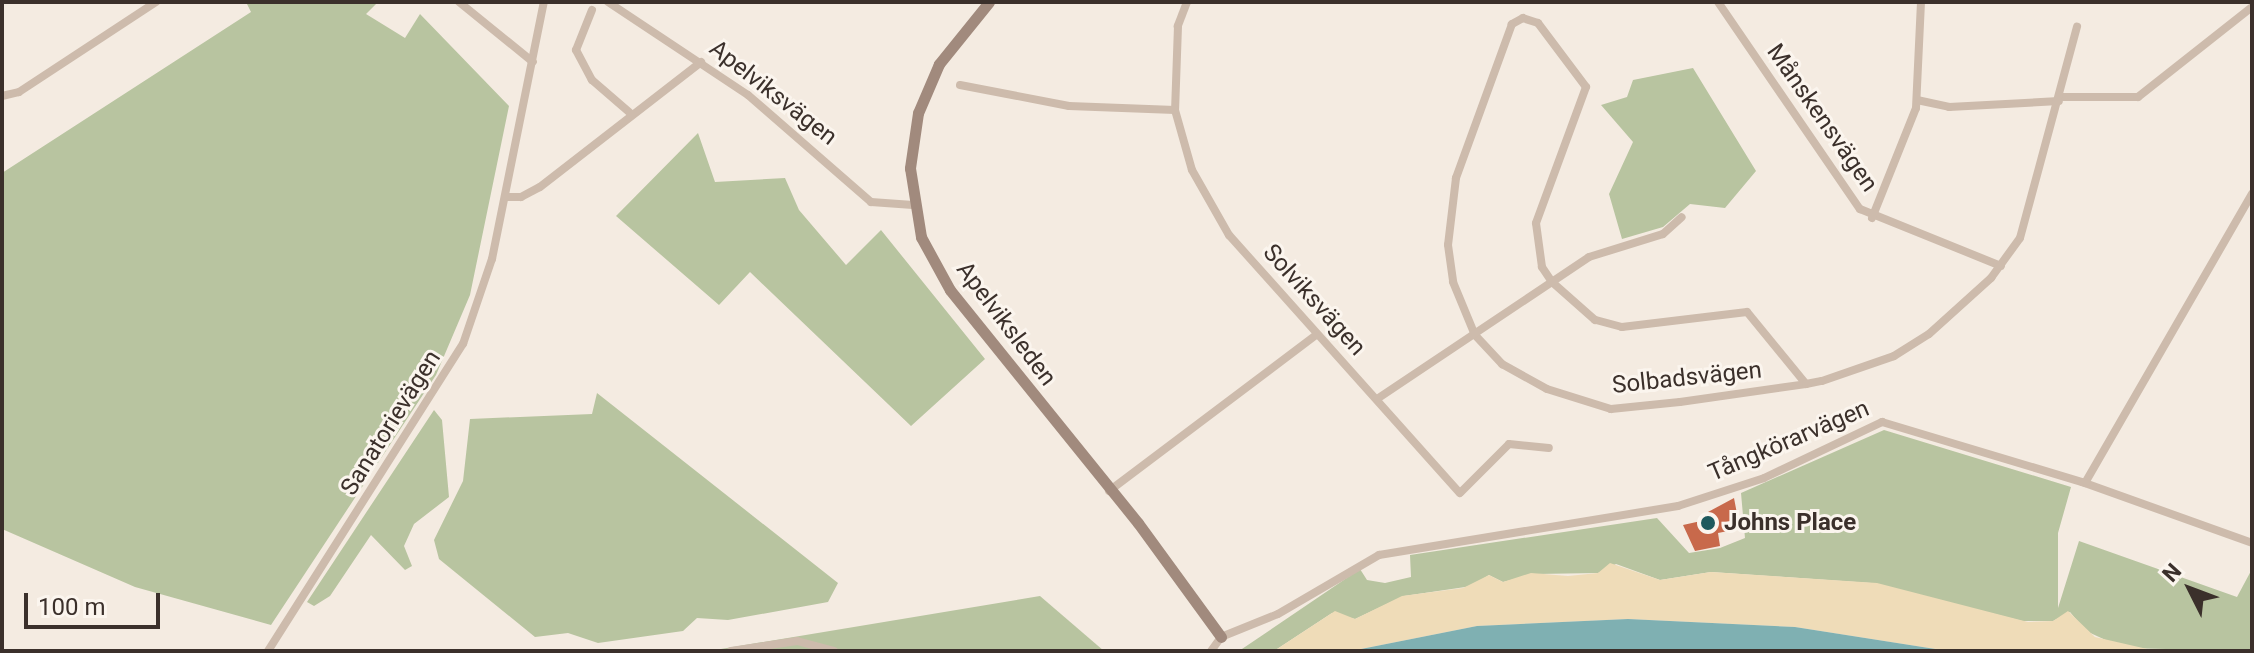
<!DOCTYPE html>
<meta charset="utf-8">
<style>
body{margin:0}
#map{position:relative;width:2254px;height:653px;overflow:hidden;background:#f4ebe1;font-family:Roboto,sans-serif}
div>[style]{position:absolute}
.green>*{inset:0;background:#b8c4a0}
.sand>*{inset:0;background:#efdcb8}
.water>*{inset:0;background:#7fb0b2}
.building>*{inset:0;background:#c8694b}
.street>*{height:8px;margin:-4px;padding:0 4px;transform-origin:4px;border-radius:4px;background:#cdbbac}
.secondary>*{height:11px;margin:-5.5px;padding:0 5.5px;transform-origin:5.5px;border-radius:5.5px;background:#a18a7d}
.dots>*{width:22px;height:22px;translate:-50% -50%;box-sizing:border-box;border:4px solid #fbf5ee;border-radius:50%}
span{translate:-50% -50%;white-space:nowrap;text-align:center;line-height:1.15;-webkit-text-stroke:6px #fbf5ee;paint-order:stroke}
.street-label{font-size:24px;color:#3b302b}
.poi-label{font-size:24px;color:#3b302b;font-weight:700}
.left{translate:0 -50%;text-align:left}
.frame{position:absolute;inset:0;border:4px solid #3b302b;pointer-events:none}
.north{position:absolute;left:2150px;top:549px;width:80px;height:80px;-webkit-text-stroke:6px #fbf5ee;paint-order:stroke;rotate:312deg;font-size:22px;font-weight:700;line-height:32px;text-align:center;color:#3b302b}
.north::after{content:'';display:block;margin:auto;width:28px;height:36px;background:#3b302b;clip-path:polygon(50% 0,100% 100%,50% 72%,0 100%)}
.scale{position:absolute;left:24px;top:593px;width:136px;height:36px;box-sizing:border-box;border:4px solid #3b302b;border-top:0;padding-left:10px;font-size:24px;line-height:28px;white-space:nowrap;color:#3b302b;-webkit-text-stroke:6px #fbf5ee;paint-order:stroke}
</style>
<div id="map">
<div class="green">
<i style="clip-path:polygon(246px 2px,378px 2px,366px 14px,405px 38px,420px 14px,509px 106px,470px 295px,436px 375px,271px 625px,135px 587px,2px 529px,2px 173px,251px 12px)"></i>
<i style="clip-path:polygon(1693px 68px,1756px 171px,1725px 208px,1690px 204px,1663px 227px,1622px 239px,1609px 194px,1633px 142px,1601px 105px,1627px 97px,1633px 80px)"></i>
<i style="clip-path:polygon(698px 133px,715px 182px,785px 178px,799px 210px,846px 265px,881px 230px,985px 359px,911px 426px,750px 272px,719px 305px,616px 216px)"></i>
<i style="clip-path:polygon(597px 393px,838px 583px,828px 602px,728px 620px,697px 618px,683px 631px,598px 643px,568px 633px,535px 637px,439px 559px,434px 540px,463px 481px,470px 419px,592px 414px)"></i>
<i style="clip-path:polygon(434px 410px,442px 420px,449px 497px,414px 524px,404px 546px,412px 566px,405px 570px,371px 535px,330px 596px,314px 606px,307px 602px)"></i>
<i style="clip-path:polygon(1884px 430px,2071px 487px,2058px 533px,2058px 608px,2079px 541px,2237px 597px,2252px 569px,2252px 651px,2123px 648px,2086px 631px,2070px 612px,2053px 621px,2022px 621px,1871px 583px,1711px 572px,1660px 580px,1616px 564px,1598px 573px,1535px 574px,1503px 582px,1489px 575px,1472px 586px,1404px 596px,1355px 619px,1332px 613px,1274px 651px,1239px 651px,1360px 569px,1367px 580px,1385px 583px,1411px 577px,1410px 555px,1657px 518px,1689px 553px,1720px 548px,1745px 538px,1741px 493px)"></i>
<i style="clip-path:polygon(1040px 596px,1104px 651px,709px 651px)"></i>
</div>
<div class="sand">
<i style="clip-path:polygon(1610px 563px,1660px 580px,1711px 572px,1877px 583px,2028px 622px,2053px 621px,2068px 611px,2095px 637px,2156px 651px,1948px 651px,1795px 627px,1628px 619px,1477px 626px,1351px 651px,1274px 651px,1335px 611px,1355px 619px,1402px 596px,1463px 588px,1489px 575px,1503px 582px,1531px 573px,1568px 576px,1598px 573px)"></i>
</div>
<div class="water">
<i style="clip-path:polygon(1628px 619px,1795px 627px,1948px 651px,1351px 651px,1477px 626px)"></i>
</div>
<div class="building">
<i style="clip-path:polygon(1734px 498px,1738px 519px,1726px 522px,1728px 531px,1718px 533px,1720px 546px,1695px 551px,1683px 525px,1710px 519px,1708px 512px)"></i>
</div>
<div class="street">
<i style="left:459px;top:2px;width:95px;rotate:39deg"></i>
<i style="left:608px;top:2px;width:168px;rotate:33.6deg"></i>
<i style="left:748px;top:95px;width:163px;rotate:41deg"></i>
<i style="left:871px;top:202px;width:42px;rotate:4.1deg"></i>
<i style="left:1187px;top:2px;width:26px;rotate:111deg"></i>
<i style="left:1178px;top:26px;width:84px;rotate:92deg"></i>
<i style="left:1175px;top:110px;width:62px;rotate:74.2deg"></i>
<i style="left:1192px;top:170px;width:75px;rotate:60.4deg"></i>
<i style="left:1229px;top:235px;width:346px;rotate:48.2deg"></i>
<i style="left:1460px;top:493px;width:69px;rotate:-45deg"></i>
<i style="left:1509px;top:444px;width:40px;rotate:5.7deg"></i>
<i style="left:1718px;top:2px;width:251px;rotate:55.6deg"></i>
<i style="left:1860px;top:209px;width:152px;rotate:22deg"></i>
<i style="left:592px;top:10px;width:43px;rotate:111.8deg"></i>
<i style="left:576px;top:50px;width:34px;rotate:62deg"></i>
<i style="left:592px;top:80px;width:49px;rotate:40.9deg"></i>
<i style="left:960px;top:85px;width:111px;rotate:10.9deg"></i>
<i style="left:1069px;top:106px;width:106px;rotate:2.2deg"></i>
<i style="left:2px;top:96px;width:17px;rotate:-13deg"></i>
<i style="left:19px;top:92px;width:164px;rotate:-33.3deg"></i>
<i style="left:2060px;top:97px;width:78px"></i>
<i style="left:2138px;top:97px;width:145px;rotate:-38.3deg"></i>
<i style="left:1917px;top:100px;width:33px;rotate:12deg"></i>
<i style="left:1949px;top:107px;width:110px;rotate:-3.1deg"></i>
<i style="left:505px;top:197px;width:16px"></i>
<i style="left:521px;top:197px;width:21px;rotate:-28deg"></i>
<i style="left:540px;top:187px;width:204px;rotate:-37.8deg"></i>
<i style="left:1872px;top:218px;width:118px;rotate:-68.2deg"></i>
<i style="left:1916px;top:108px;width:106px;rotate:-87.3deg"></i>
<i style="left:1806px;top:384px;width:93px;rotate:-129.3deg"></i>
<i style="left:1747px;top:312px;width:126px;rotate:173.2deg"></i>
<i style="left:1622px;top:327px;width:28px;rotate:-165deg"></i>
<i style="left:1595px;top:320px;width:57px;rotate:-138.5deg"></i>
<i style="left:1552px;top:282px;width:18px;rotate:-124deg"></i>
<i style="left:1542px;top:267px;width:44px;rotate:-97.8deg"></i>
<i style="left:1536px;top:223px;width:145px;rotate:-69.8deg"></i>
<i style="left:1586px;top:87px;width:80px;rotate:-126.9deg"></i>
<i style="left:1538px;top:23px;width:16px;rotate:-162deg"></i>
<i style="left:1523px;top:18px;width:13px;rotate:151deg"></i>
<i style="left:1512px;top:24px;width:164px;rotate:110deg"></i>
<i style="left:1456px;top:178px;width:67px;rotate:96.8deg"></i>
<i style="left:1448px;top:245px;width:37px;rotate:82deg"></i>
<i style="left:1453px;top:282px;width:57px;rotate:67.5deg"></i>
<i style="left:1475px;top:335px;width:40px;rotate:47deg"></i>
<i style="left:1502px;top:364px;width:51px;rotate:29.1deg"></i>
<i style="left:1547px;top:389px;width:67px;rotate:17.4deg"></i>
<i style="left:1611px;top:409px;width:69px;rotate:-5.8deg"></i>
<i style="left:1680px;top:402px;width:127px;rotate:-8.1deg"></i>
<i style="left:1806px;top:384px;width:16px;rotate:-11deg"></i>
<i style="left:1822px;top:381px;width:76px;rotate:-19.1deg"></i>
<i style="left:1894px;top:356px;width:41px;rotate:-32.2deg"></i>
<i style="left:1929px;top:334px;width:84px;rotate:-42.1deg"></i>
<i style="left:1991px;top:278px;width:49px;rotate:-54.1deg"></i>
<i style="left:2020px;top:238px;width:219px;rotate:-74.9deg"></i>
<i style="left:1377px;top:399px;width:255px;rotate:-33.8deg"></i>
<i style="left:1589px;top:257px;width:77px;rotate:-17.3deg"></i>
<i style="left:1663px;top:234px;width:25px;rotate:-42deg"></i>
<i style="left:2085px;top:483px;width:334px;rotate:-60deg"></i>
<i style="left:1109px;top:491px;width:259px;rotate:-37deg"></i>
<i style="left:268px;top:651px;width:364px;rotate:-57.6deg"></i>
<i style="left:463px;top:344px;width:90px;rotate:-71.2deg"></i>
<i style="left:492px;top:259px;width:262px;rotate:-78.6deg"></i>
<i style="left:731px;top:651px;width:67px;rotate:-8.6deg"></i>
<i style="left:797px;top:641px;width:38px;rotate:15deg"></i>
<i style="left:1211px;top:651px;width:17px;rotate:-54deg"></i>
<i style="left:1221px;top:637px;width:61px;rotate:-22deg"></i>
<i style="left:1278px;top:614px;width:117px;rotate:-30.3deg"></i>
<i style="left:1379px;top:555px;width:303px;rotate:-9.3deg"></i>
<i style="left:1678px;top:506px;width:90px;rotate:-18deg"></i>
<i style="left:1764px;top:478px;width:131px;rotate:-25.4deg"></i>
<i style="left:1882px;top:422px;width:209px;rotate:16.7deg"></i>
<i style="left:2082px;top:482px;width:181px;rotate:19.7deg"></i>
</div>
<div class="secondary">
<i style="left:989px;top:2px;width:80px;rotate:128.9deg"></i>
<i style="left:939px;top:64px;width:53px;rotate:113.2deg"></i>
<i style="left:918px;top:113px;width:56px;rotate:98.3deg"></i>
<i style="left:910px;top:168px;width:70px;rotate:80.9deg"></i>
<i style="left:921px;top:237px;width:60px;rotate:61.3deg"></i>
<i style="left:950px;top:290px;width:299px;rotate:51.1deg"></i>
<i style="left:1138px;top:523px;width:141px;rotate:53.9deg"></i>
</div>
<div class="dots">
<i style="left:1708px;top:523px;background:#1f5a5e"></i>
</div>
<div class="street-label">
<span style="left:773px;top:93px;rotate:38deg">Apelviksvägen</span>
<span style="left:1822px;top:118px;rotate:55deg">Månskensvägen</span>
<span style="left:1314px;top:300px;rotate:48deg">Solviksvägen</span>
<span style="left:1006px;top:324px;rotate:53deg">Apelviksleden</span>
<span style="left:1687px;top:378px;rotate:-6deg">Solbadsvägen</span>
<span style="left:391px;top:423px;rotate:-58deg">Sanatorievägen</span>
<span style="left:1789px;top:441px;rotate:-23deg">Tångkörarvägen</span>
</div>
<div class="poi-label">
<span class="left" style="left:1724px;top:523px">Johns Place</span>
</div>
<div class="frame"></div>
<div class="north">N</div>
<div class="scale">100 m</div>
</div>
